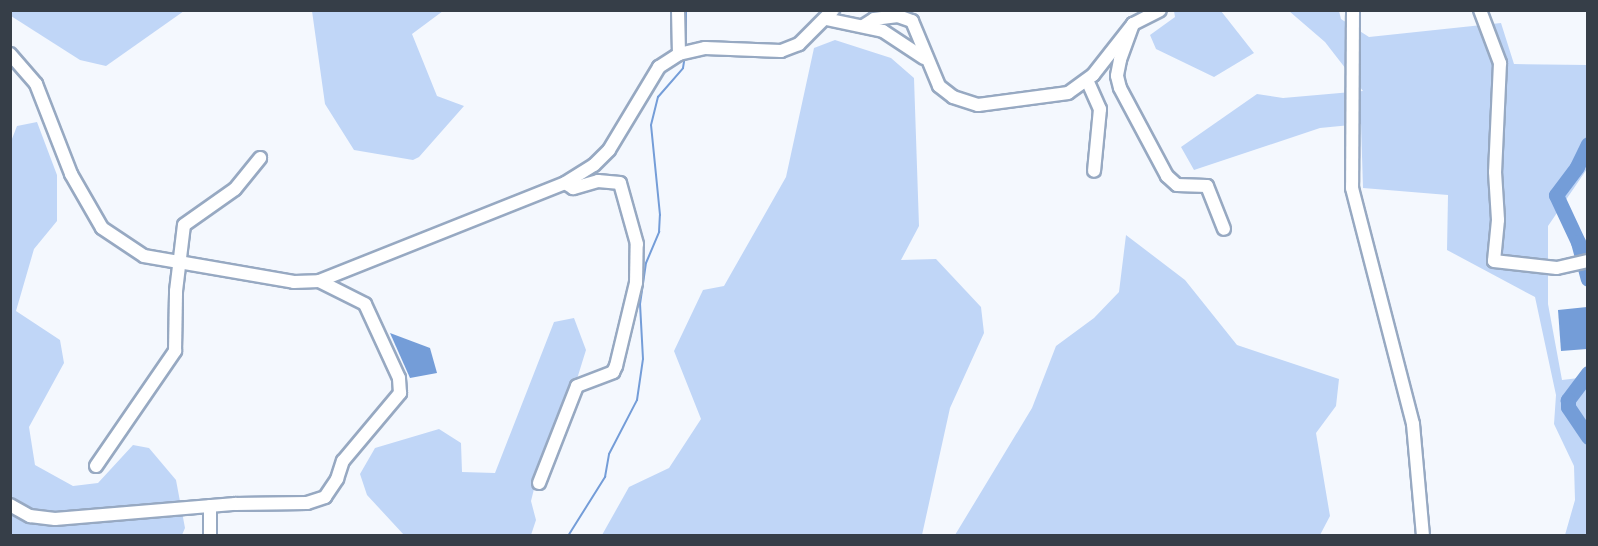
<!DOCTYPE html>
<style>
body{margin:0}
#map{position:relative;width:1598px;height:546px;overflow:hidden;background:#f4f8fe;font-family:"Open Sans",sans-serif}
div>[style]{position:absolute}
.green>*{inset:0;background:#c0d6f7}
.water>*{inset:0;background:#749dd8}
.stream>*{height:2px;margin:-1px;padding:0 1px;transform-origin:1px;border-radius:1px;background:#749dd8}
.river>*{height:15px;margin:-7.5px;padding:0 7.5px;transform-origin:7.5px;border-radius:7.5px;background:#749dd8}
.roads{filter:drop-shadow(2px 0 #97a9c2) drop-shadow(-2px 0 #97a9c2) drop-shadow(0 2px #97a9c2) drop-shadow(0 -2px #97a9c2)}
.minor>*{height:12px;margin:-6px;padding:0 6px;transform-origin:6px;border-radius:6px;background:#fff}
span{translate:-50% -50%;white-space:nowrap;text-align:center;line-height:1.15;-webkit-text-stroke:4.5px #f4f8fe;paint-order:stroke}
.frame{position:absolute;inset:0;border:12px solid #363e48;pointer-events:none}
</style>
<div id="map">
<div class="green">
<i style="clip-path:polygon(10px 11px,11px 10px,184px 11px,106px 66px,80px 60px,11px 16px)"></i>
<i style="clip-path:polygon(312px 11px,443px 11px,412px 34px,437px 96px,464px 106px,419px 157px,413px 160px,354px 150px,325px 104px)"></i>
<i style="clip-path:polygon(1174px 11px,1221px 11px,1254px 53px,1214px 77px,1156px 49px,1150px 35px,1175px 17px)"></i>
<i style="clip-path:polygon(1289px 11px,1339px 11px,1341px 19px,1369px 37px,1501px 23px,1514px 64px,1587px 65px,1587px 169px,1548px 226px,1548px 304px,1562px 380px,1587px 377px,1587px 535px,1565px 535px,1575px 500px,1574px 466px,1554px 424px,1556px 395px,1535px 297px,1447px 250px,1448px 195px,1363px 188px,1361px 124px,1320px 128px,1194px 170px,1181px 147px,1257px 94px,1283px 98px,1363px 91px,1325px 42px)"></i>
<i style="clip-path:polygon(835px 40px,891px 58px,914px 78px,919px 226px,901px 260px,936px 259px,981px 307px,984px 333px,950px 408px,922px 535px,602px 535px,629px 487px,669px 468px,701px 419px,674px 351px,703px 290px,724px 286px,786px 177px,814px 48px)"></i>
<i style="clip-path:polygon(37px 122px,57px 175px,57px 221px,34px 249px,16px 311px,60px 340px,64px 363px,29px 427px,35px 465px,73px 486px,98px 483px,133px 445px,149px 448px,176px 480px,185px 528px,182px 535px,11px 535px,10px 144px,17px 126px)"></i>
<i style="clip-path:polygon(1126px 235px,1185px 280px,1237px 345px,1339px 379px,1336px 406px,1316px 433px,1330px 516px,1320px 535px,955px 535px,1032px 408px,1056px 346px,1094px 318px,1119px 292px)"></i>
<i style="clip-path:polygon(574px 318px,586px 350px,572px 395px,538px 473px,531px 501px,536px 520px,531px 535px,404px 535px,367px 495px,360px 474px,375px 448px,439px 429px,461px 443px,462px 472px,495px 473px,554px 322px)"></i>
</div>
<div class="water">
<i style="clip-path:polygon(1587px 307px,1587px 349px,1561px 351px,1558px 310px)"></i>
<i style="clip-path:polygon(390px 333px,430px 348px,437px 373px,410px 378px)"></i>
</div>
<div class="stream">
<i style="left:686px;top:47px;width:37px;rotate:-90deg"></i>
<i style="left:568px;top:536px;width:70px;rotate:-57.9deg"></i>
<i style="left:605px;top:477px;width:23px;rotate:-80deg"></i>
<i style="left:609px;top:454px;width:61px;rotate:-62.6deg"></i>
<i style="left:637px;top:400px;width:41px;rotate:-81.7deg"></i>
<i style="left:643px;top:359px;width:55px;rotate:-93.1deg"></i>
<i style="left:640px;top:304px;width:41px;rotate:-81.7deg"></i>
<i style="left:646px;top:263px;width:34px;rotate:-67deg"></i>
<i style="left:659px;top:232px;width:17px;rotate:-87deg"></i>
<i style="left:660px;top:215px;width:90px;rotate:-95.7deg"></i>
<i style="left:651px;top:125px;width:29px;rotate:-76deg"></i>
<i style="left:658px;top:97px;width:38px;rotate:-49deg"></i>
<i style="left:683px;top:68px;width:12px;rotate:-81deg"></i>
</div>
<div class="river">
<i style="left:1588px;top:144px;width:25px;rotate:116deg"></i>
<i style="left:1577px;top:167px;width:35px;rotate:127deg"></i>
<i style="left:1556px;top:195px;width:52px;rotate:64.9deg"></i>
<i style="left:1578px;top:242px;width:38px;rotate:75deg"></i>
<i style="left:1588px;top:373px;width:34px;rotate:127deg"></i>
<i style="left:1568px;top:400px;width:7px;rotate:90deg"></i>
<i style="left:1568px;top:407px;width:36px;rotate:56deg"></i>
</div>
<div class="roads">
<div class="minor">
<i style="left:678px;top:10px;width:44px;rotate:88.7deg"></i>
<i style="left:1353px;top:10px;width:178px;rotate:90.3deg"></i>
<i style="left:1352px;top:188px;width:244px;rotate:75.5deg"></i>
<i style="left:1413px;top:424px;width:112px;rotate:84.9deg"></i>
<i style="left:1480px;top:10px;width:57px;rotate:69.3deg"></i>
<i style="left:1500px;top:63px;width:109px;rotate:92.6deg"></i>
<i style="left:1495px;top:172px;width:48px;rotate:86.4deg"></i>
<i style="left:1498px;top:220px;width:41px;rotate:95.6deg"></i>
<i style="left:1494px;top:261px;width:63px;rotate:6.3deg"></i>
<i style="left:1557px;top:268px;width:32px;rotate:-13deg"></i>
<i style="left:826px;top:19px;width:58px;rotate:11.9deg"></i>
<i style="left:883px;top:31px;width:49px;rotate:33.4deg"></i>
<i style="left:1133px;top:24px;width:38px;rotate:110deg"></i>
<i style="left:1120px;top:60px;width:16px;rotate:101deg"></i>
<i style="left:1117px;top:76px;width:12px;rotate:76deg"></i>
<i style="left:1120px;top:88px;width:100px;rotate:61.9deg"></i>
<i style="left:1167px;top:176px;width:13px;rotate:42deg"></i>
<i style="left:1177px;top:185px;width:30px;rotate:2deg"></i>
<i style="left:1207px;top:186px;width:46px;rotate:68.4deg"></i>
<i style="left:863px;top:26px;width:13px;rotate:-32deg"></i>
<i style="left:874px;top:19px;width:24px;rotate:-7deg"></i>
<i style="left:898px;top:16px;width:15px;rotate:20deg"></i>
<i style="left:912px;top:21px;width:70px;rotate:67.4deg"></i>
<i style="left:939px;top:86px;width:18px;rotate:38deg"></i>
<i style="left:953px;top:97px;width:26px;rotate:18deg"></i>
<i style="left:978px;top:105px;width:91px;rotate:-7.6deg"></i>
<i style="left:1068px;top:93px;width:31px;rotate:-36deg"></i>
<i style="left:1093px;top:75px;width:65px;rotate:-51.9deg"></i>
<i style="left:1133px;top:24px;width:30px;rotate:-27deg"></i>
<i style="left:10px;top:54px;width:40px;rotate:49deg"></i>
<i style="left:36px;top:84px;width:97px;rotate:68.7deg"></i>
<i style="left:71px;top:174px;width:62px;rotate:60.1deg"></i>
<i style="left:102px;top:228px;width:50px;rotate:33.7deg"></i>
<i style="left:144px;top:256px;width:152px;rotate:9.8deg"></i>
<i style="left:294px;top:282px;width:25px;rotate:-2deg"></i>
<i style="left:319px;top:281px;width:265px;rotate:-21.7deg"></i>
<i style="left:565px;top:183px;width:34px;rotate:-32deg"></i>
<i style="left:594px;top:165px;width:21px;rotate:-45deg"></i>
<i style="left:609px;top:150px;width:97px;rotate:-58.9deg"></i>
<i style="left:659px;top:67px;width:24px;rotate:-33deg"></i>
<i style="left:679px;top:54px;width:27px;rotate:-13deg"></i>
<i style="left:705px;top:48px;width:76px;rotate:2.3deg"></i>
<i style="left:781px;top:51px;width:19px;rotate:-21deg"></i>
<i style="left:799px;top:44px;width:48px;rotate:-45deg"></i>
<i style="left:1087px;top:80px;width:32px;rotate:66deg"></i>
<i style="left:1100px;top:109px;width:62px;rotate:95.5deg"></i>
<i style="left:96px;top:466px;width:140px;rotate:-55.5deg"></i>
<i style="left:175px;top:351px;width:60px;rotate:-89deg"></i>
<i style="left:176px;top:291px;width:66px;rotate:-83.1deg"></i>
<i style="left:184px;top:225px;width:62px;rotate:-35.2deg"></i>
<i style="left:235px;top:189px;width:40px;rotate:-51deg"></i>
<i style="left:539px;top:483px;width:104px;rotate:-68.6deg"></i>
<i style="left:577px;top:386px;width:39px;rotate:-21deg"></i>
<i style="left:613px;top:372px;width:7px;rotate:-63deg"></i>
<i style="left:616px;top:366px;width:85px;rotate:-76.5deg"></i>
<i style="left:636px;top:283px;width:39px;rotate:-89deg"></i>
<i style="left:637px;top:244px;width:63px;rotate:-105.6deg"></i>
<i style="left:620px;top:183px;width:22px;rotate:-175deg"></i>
<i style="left:598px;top:181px;width:26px;rotate:164deg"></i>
<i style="left:573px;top:188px;width:9px;rotate:-148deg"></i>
<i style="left:10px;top:505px;width:23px;rotate:29deg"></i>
<i style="left:30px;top:516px;width:25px;rotate:7deg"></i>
<i style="left:55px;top:519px;width:181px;rotate:-4.8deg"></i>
<i style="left:235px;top:504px;width:72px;rotate:-0.8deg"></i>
<i style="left:307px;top:503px;width:19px;rotate:-18deg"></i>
<i style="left:325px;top:497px;width:22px;rotate:-56deg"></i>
<i style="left:337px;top:479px;width:19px;rotate:-72deg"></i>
<i style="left:343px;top:461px;width:89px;rotate:-50deg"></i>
<i style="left:400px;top:393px;width:15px;rotate:-94deg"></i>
<i style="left:399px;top:378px;width:81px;rotate:-114.7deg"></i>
<i style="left:365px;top:304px;width:51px;rotate:-153.4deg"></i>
<i style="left:210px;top:506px;width:30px;rotate:90deg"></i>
</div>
</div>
<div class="frame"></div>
</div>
